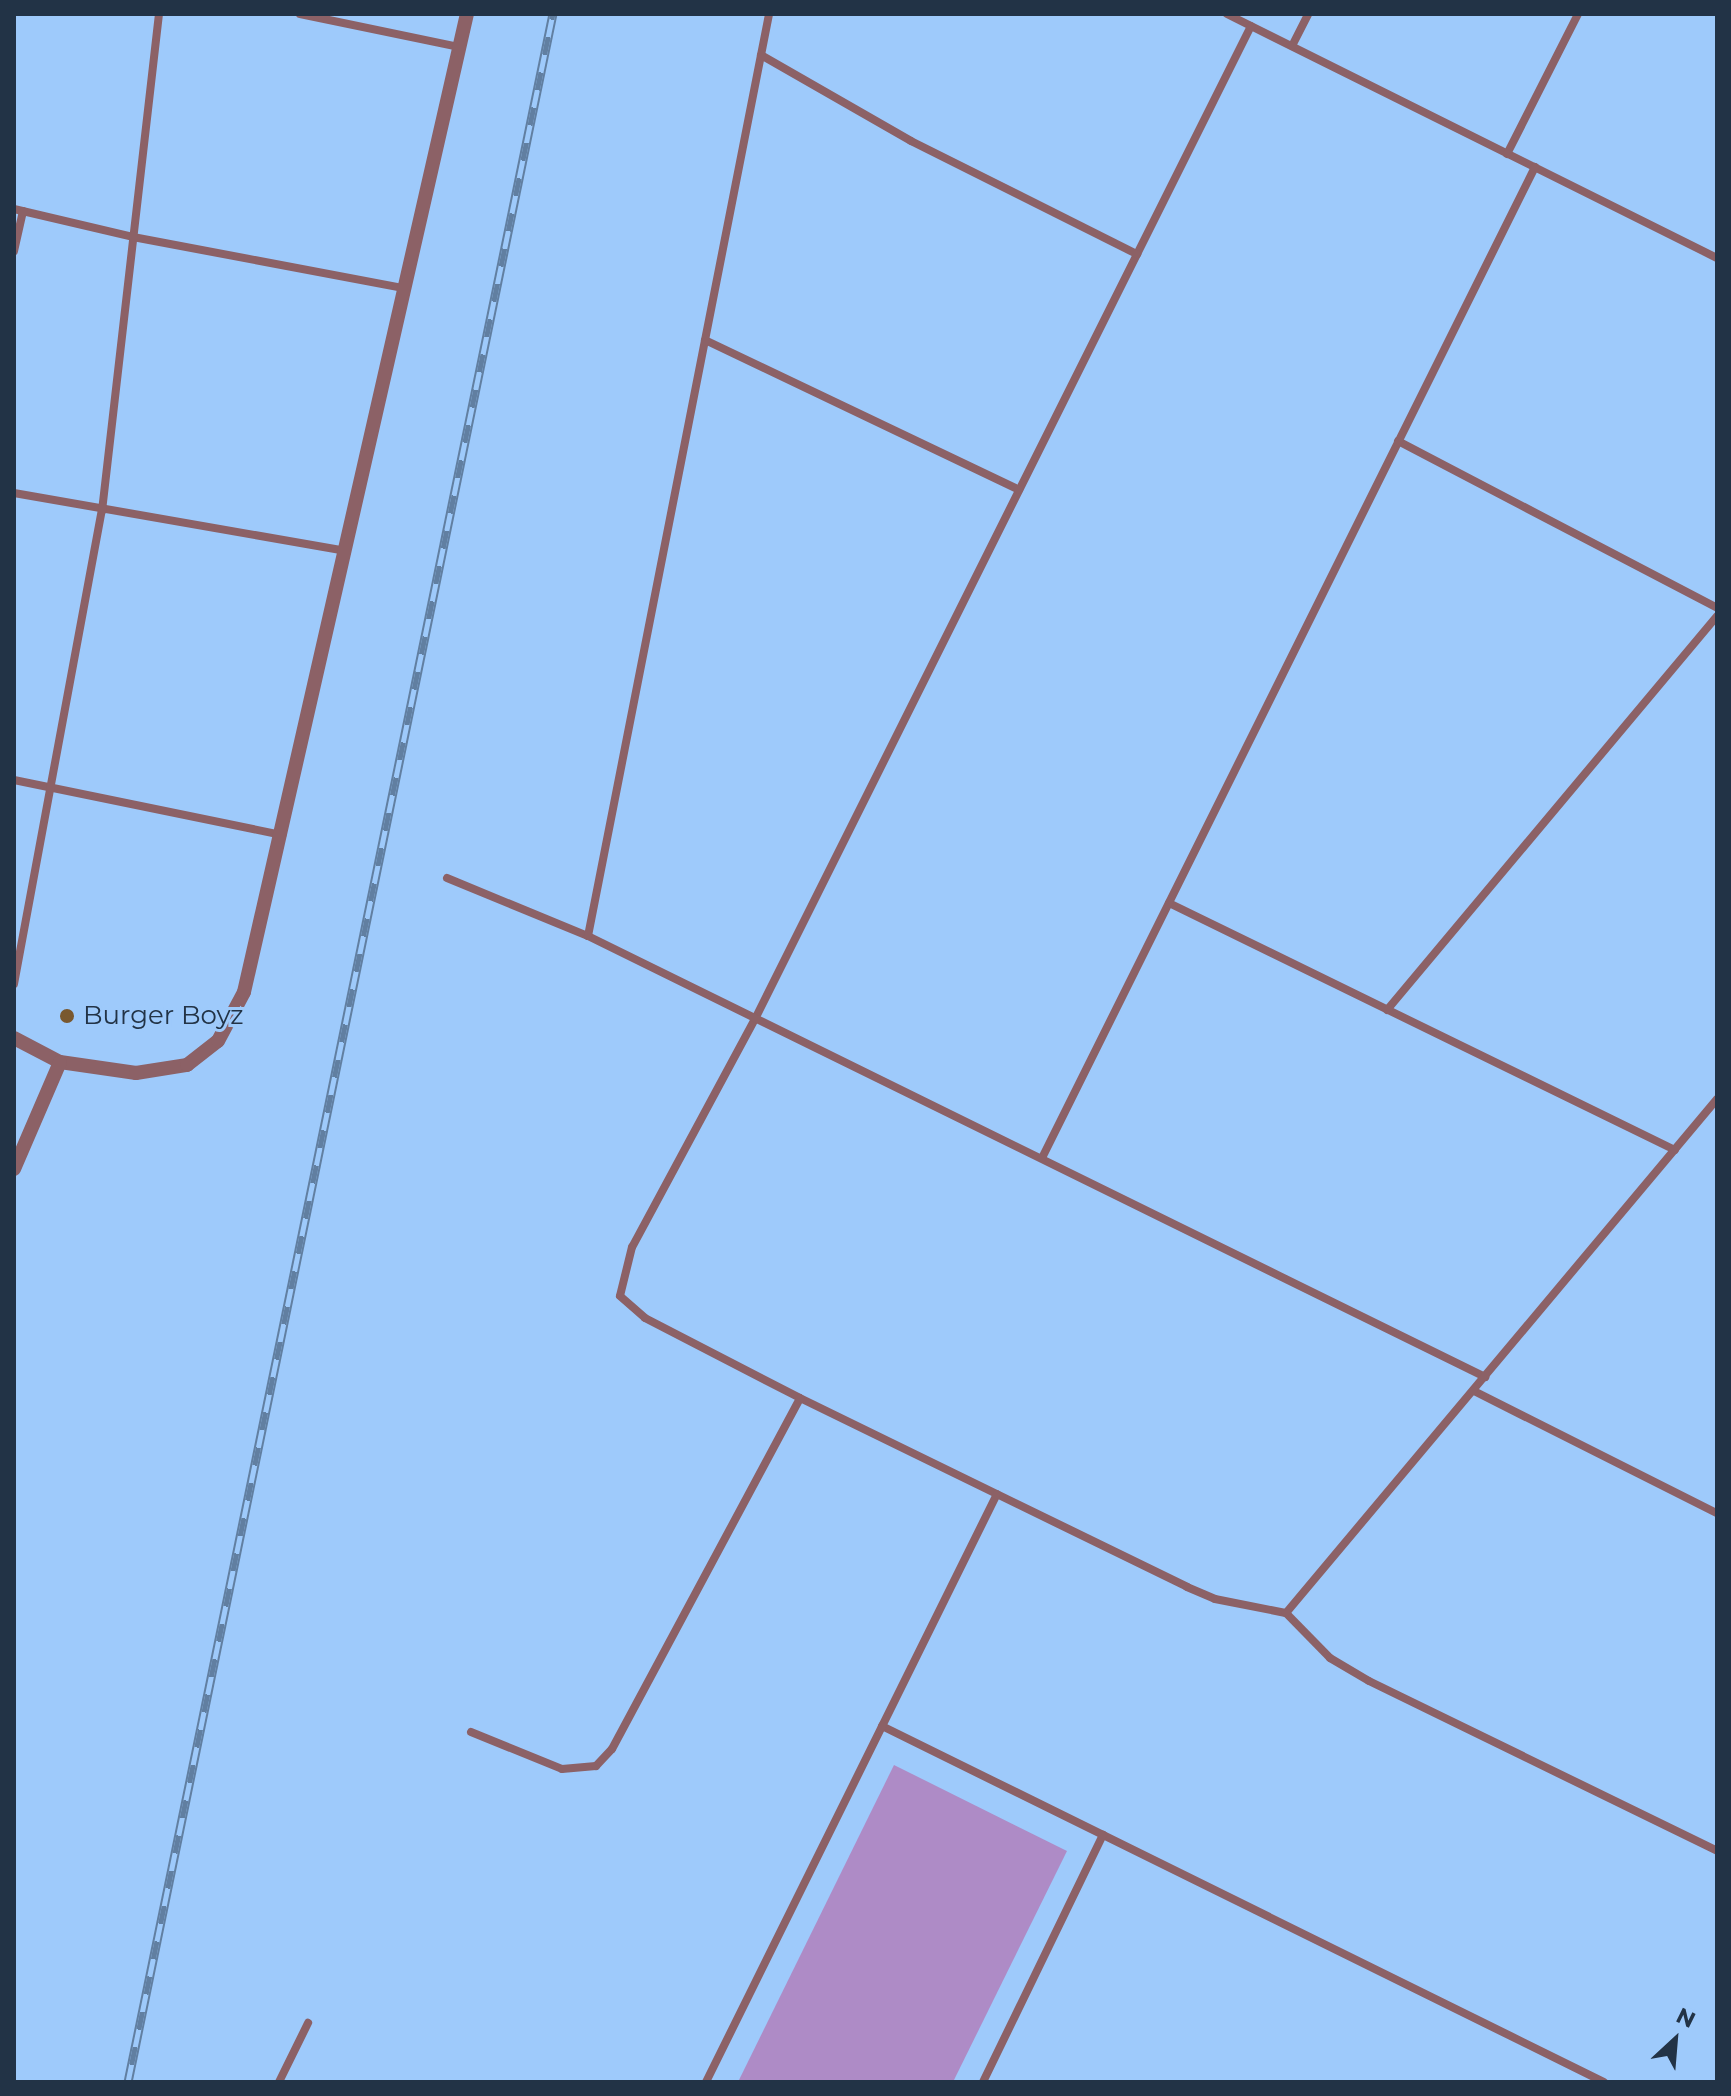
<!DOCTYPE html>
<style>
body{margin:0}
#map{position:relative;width:1731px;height:2096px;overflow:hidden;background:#9ecafb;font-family:Montserrat,sans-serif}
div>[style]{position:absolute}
.green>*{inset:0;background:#ae8bc6}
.minor>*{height:8px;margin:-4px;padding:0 4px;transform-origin:4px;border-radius:4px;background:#8c6166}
.tertiary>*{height:14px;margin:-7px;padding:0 7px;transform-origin:7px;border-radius:7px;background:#8c6166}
.rail>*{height:9px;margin-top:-4.5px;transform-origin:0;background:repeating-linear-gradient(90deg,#9ecafb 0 18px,#617fa1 0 36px);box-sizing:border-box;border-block:2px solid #617fa1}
.dots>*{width:22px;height:22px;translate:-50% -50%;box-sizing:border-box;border:4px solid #9ecafb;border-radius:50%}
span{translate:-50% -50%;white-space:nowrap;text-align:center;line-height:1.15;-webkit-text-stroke:6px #9ecafb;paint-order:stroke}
.poi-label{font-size:26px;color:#223346}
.left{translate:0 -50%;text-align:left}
.frame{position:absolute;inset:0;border:16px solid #223346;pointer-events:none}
.north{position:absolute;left:1635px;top:2000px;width:80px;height:80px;-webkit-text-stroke:6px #9ecafb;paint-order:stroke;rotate:26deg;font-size:22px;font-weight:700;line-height:32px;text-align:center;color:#223346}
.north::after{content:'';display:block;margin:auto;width:28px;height:36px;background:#223346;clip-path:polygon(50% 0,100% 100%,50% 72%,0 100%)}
</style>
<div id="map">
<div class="green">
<i style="clip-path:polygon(894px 1765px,1067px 1851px,953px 2082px,738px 2082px)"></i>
</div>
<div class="minor">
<i style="left:300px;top:14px;width:163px;rotate:11.7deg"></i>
<i style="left:1227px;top:14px;width:547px;rotate:26.47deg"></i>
<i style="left:1251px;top:26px;width:1108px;rotate:116.54deg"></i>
<i style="left:756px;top:1017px;width:261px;rotate:118.3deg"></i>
<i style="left:632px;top:1247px;width:50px;rotate:103.8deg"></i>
<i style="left:620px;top:1296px;width:33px;rotate:41deg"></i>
<i style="left:645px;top:1318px;width:174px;rotate:27.3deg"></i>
<i style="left:800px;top:1398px;width:431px;rotate:26deg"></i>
<i style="left:1187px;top:1587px;width:30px;rotate:23deg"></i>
<i style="left:1215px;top:1599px;width:72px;rotate:11.2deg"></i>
<i style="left:1286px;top:1613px;width:63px;rotate:45.6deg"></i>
<i style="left:1330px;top:1658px;width:45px;rotate:30.5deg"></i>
<i style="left:1369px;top:1681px;width:387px;rotate:26deg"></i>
<i style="left:1292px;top:46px;width:36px;rotate:-63deg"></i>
<i style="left:761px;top:55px;width:173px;rotate:29.8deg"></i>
<i style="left:911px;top:141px;width:253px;rotate:26.6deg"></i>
<i style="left:1507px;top:154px;width:157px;rotate:-63.1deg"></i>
<i style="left:14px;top:209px;width:122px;rotate:13.2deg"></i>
<i style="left:133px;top:237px;width:274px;rotate:10.7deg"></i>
<i style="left:14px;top:251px;width:41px;rotate:-77.3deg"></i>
<i style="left:705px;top:340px;width:348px;rotate:25.5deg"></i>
<i style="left:1398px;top:441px;width:360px;rotate:27.6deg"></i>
<i style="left:14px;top:493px;width:333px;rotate:9.9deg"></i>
<i style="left:14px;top:780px;width:274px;rotate:11.6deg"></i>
<i style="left:447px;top:878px;width:152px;rotate:22.4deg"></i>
<i style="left:588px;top:936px;width:1000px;rotate:26.18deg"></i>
<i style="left:1169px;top:903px;width:563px;rotate:26.02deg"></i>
<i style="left:588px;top:936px;width:940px;rotate:-78.89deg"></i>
<i style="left:14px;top:984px;width:481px;rotate:-79.5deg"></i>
<i style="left:102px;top:511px;width:500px;rotate:-83.46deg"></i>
<i style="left:1387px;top:1010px;width:514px;rotate:-50.05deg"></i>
<i style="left:1042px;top:1158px;width:1107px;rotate:-63.55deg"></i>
<i style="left:1474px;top:1391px;width:272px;rotate:26.7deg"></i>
<i style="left:1286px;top:1613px;width:671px;rotate:-50.02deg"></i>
<i style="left:882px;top:1726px;width:805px;rotate:26.25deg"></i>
<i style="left:471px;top:1732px;width:98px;rotate:22.1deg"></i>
<i style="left:562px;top:1769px;width:34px;rotate:-5deg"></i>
<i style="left:596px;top:1766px;width:23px;rotate:-47deg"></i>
<i style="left:612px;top:1749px;width:398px;rotate:-61.8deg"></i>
<i style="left:279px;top:2082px;width:66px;rotate:-63.8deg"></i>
<i style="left:706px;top:2082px;width:656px;rotate:-63.67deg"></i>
<i style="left:983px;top:2082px;width:275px;rotate:-64.1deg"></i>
</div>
<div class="tertiary">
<i style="left:14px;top:1038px;width:52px;rotate:27.6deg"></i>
<i style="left:60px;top:1062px;width:77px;rotate:8.2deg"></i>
<i style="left:136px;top:1073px;width:52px;rotate:-8.9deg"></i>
<i style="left:187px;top:1065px;width:39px;rotate:-38deg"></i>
<i style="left:218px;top:1041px;width:55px;rotate:-62deg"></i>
<i style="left:244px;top:992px;width:1003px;rotate:-77.16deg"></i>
<i style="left:14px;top:1169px;width:116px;rotate:-66.7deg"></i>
</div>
<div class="rail">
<i style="left:128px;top:2082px;width:2111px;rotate:-78.39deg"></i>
</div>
<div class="dots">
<i style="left:67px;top:1016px;background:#79582f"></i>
</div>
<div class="poi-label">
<span class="left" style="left:83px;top:1016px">Burger Boyz</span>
</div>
<div class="frame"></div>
<div class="north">N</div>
</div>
